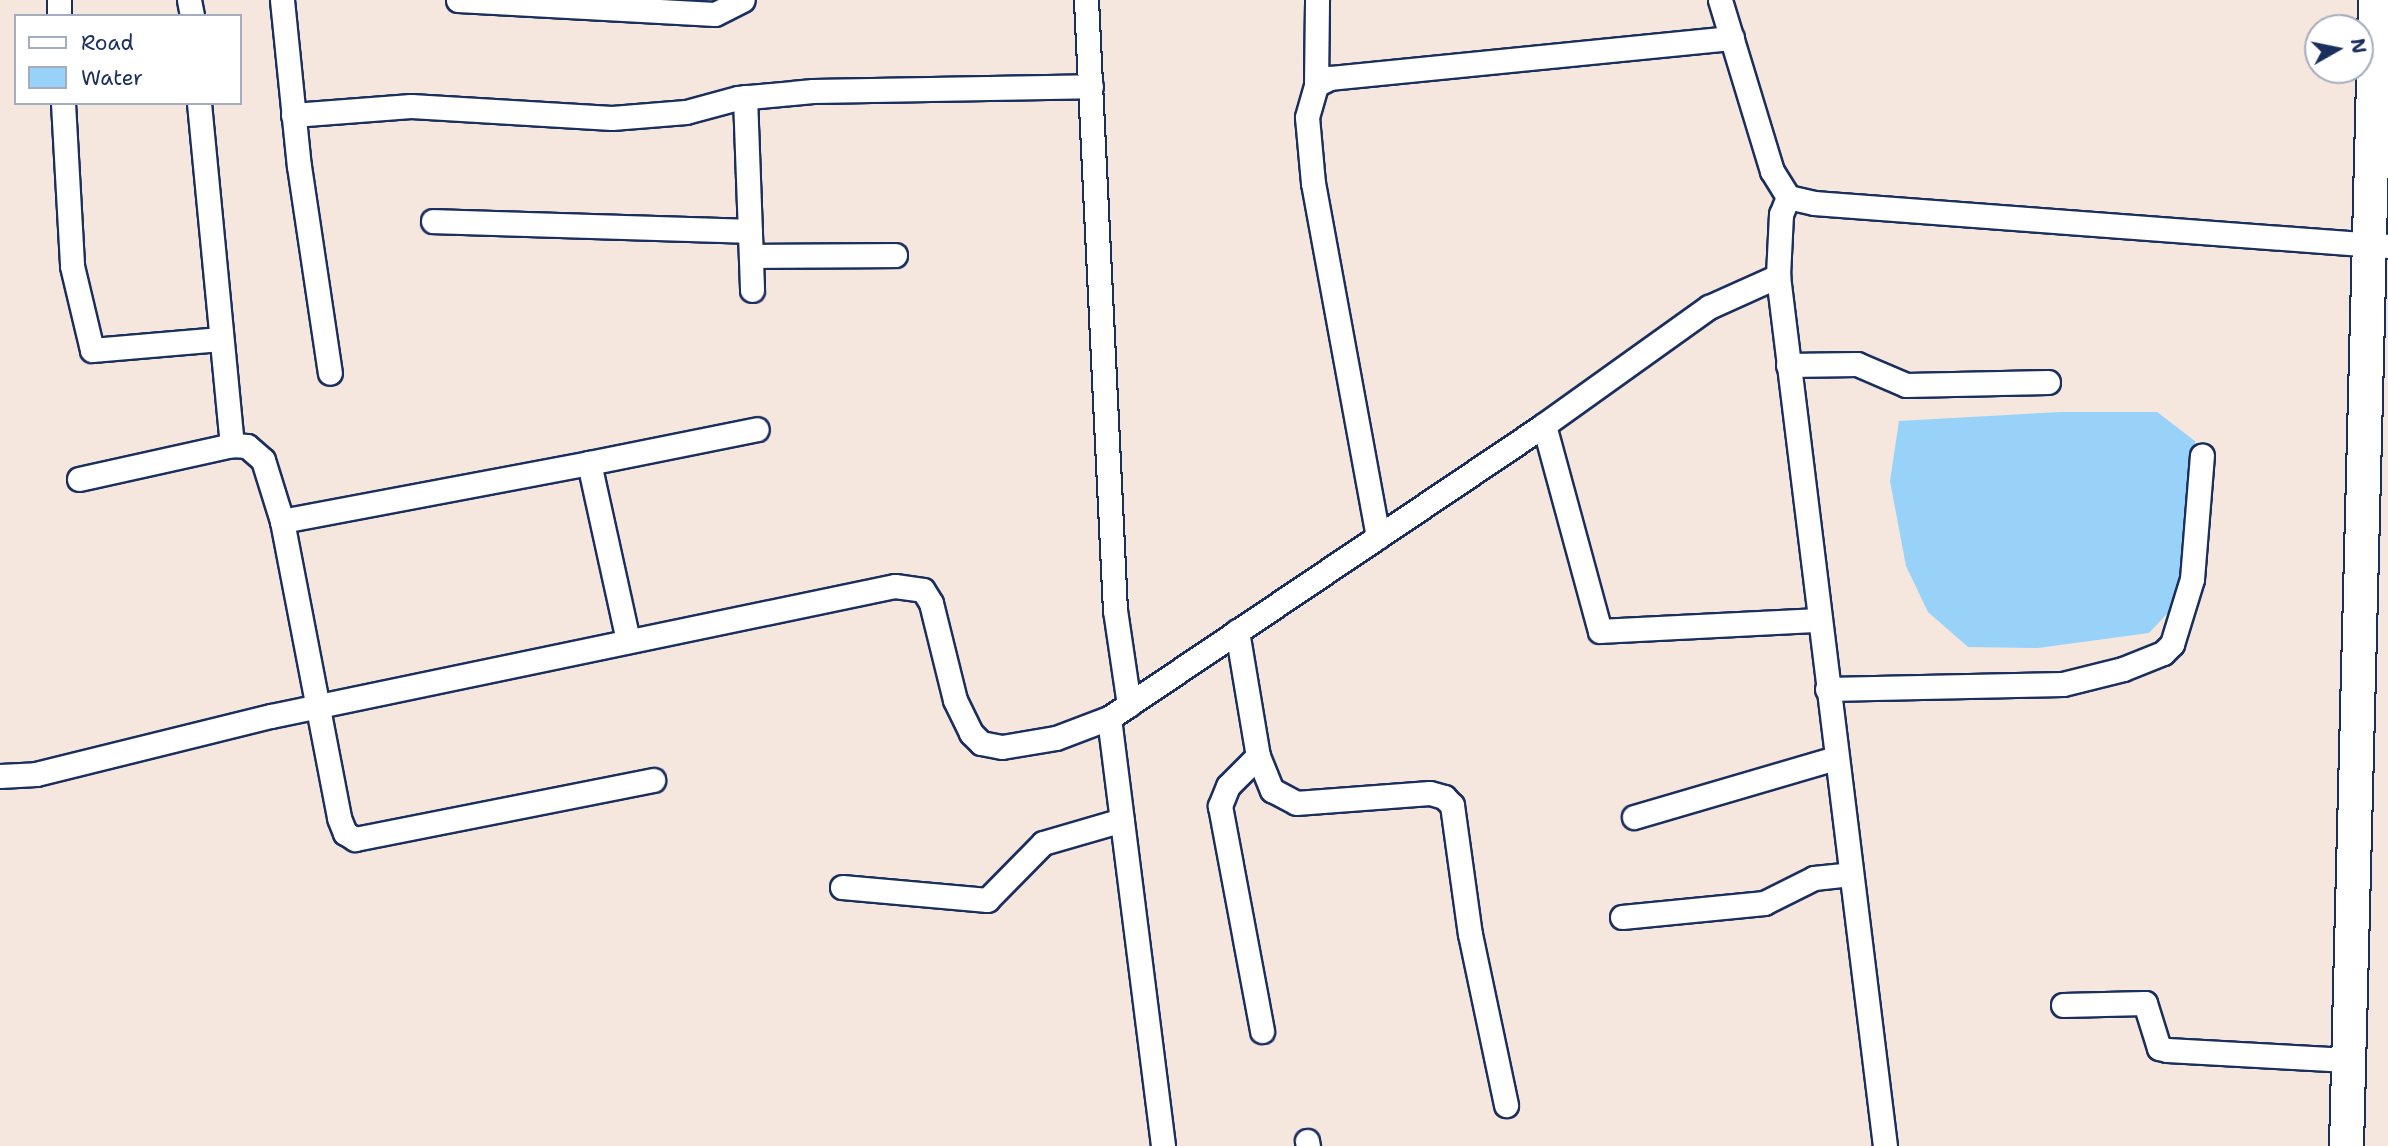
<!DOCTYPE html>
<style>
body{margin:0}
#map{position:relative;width:2388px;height:1146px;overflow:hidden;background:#f5e6de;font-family:"Shantell Sans",sans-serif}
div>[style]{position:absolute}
.water>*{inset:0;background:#99d2f9}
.roads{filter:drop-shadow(2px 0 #1b2f5e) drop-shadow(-2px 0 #1b2f5e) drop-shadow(0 2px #1b2f5e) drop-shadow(0 -2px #1b2f5e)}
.minor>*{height:23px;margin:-11.5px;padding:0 11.5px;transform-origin:11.5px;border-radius:11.5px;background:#fff}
.highway>*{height:33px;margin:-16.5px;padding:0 16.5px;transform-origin:16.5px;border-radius:16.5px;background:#fff}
span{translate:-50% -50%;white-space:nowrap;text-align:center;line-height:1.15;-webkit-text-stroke:5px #fff;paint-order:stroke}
.legend{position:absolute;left:14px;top:14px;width:228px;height:91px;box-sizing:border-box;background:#fff;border:2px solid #a4acbf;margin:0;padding:9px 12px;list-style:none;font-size:21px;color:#1b2f5e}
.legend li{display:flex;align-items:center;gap:14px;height:35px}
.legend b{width:35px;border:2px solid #a4acbf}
.north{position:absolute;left:2304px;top:14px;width:70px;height:70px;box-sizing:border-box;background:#fff;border:2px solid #a4acbf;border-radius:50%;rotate:81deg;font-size:19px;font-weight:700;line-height:28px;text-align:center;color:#1b2f5e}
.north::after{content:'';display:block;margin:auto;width:24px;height:32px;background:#1b2f5e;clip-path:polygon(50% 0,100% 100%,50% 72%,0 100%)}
</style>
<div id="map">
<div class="water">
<i style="clip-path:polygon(2060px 412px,2157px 412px,2195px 441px,2193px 520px,2179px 601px,2149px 633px,2038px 648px,1968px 647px,1928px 612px,1906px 566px,1890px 481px,1899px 421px)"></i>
</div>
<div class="roads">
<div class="minor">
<i style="left:59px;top:0;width:16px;rotate:90deg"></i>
<i style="left:189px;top:0;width:16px;rotate:79deg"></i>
<i style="left:282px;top:0;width:167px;rotate:84.2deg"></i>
<i style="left:299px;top:166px;width:209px;rotate:81.5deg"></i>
<i style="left:458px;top:0;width:257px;rotate:3.1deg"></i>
<i style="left:715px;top:14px;width:31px;rotate:-27deg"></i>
<i style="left:1086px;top:0;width:611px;rotate:87.28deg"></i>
<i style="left:1115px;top:610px;width:96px;rotate:81.6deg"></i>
<i style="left:1720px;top:0;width:179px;rotate:73.1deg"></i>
<i style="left:1772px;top:171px;width:31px;rotate:58deg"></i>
<i style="left:1788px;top:197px;width:27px;rotate:13deg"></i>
<i style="left:1814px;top:203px;width:576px;rotate:4.28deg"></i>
<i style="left:1316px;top:85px;width:85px;rotate:-89.3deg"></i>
<i style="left:745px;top:97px;width:193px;rotate:87.9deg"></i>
<i style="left:63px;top:103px;width:163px;rotate:86.8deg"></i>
<i style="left:72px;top:266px;width:86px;rotate:76.6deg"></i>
<i style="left:92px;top:350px;width:129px;rotate:-4.9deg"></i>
<i style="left:199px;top:103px;width:344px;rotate:84.5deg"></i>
<i style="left:293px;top:115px;width:118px;rotate:-4.4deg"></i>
<i style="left:411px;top:106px;width:201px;rotate:3.4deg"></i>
<i style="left:612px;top:118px;width:74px;rotate:-4.6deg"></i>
<i style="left:686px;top:112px;width:54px;rotate:-15.1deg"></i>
<i style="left:738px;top:98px;width:75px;rotate:-5.3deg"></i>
<i style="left:813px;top:91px;width:278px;rotate:-1deg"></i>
<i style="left:1788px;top:197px;width:18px;rotate:112deg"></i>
<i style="left:1781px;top:214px;width:62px;rotate:92.8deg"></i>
<i style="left:1778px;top:276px;width:877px;rotate:82.99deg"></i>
<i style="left:433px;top:221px;width:317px;rotate:1.8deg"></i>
<i style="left:751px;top:256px;width:144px;rotate:-0.4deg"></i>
<i style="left:1788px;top:365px;width:69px;rotate:-0.8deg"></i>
<i style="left:1857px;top:364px;width:53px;rotate:23.2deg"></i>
<i style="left:1906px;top:385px;width:142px;rotate:-1.2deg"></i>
<i style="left:1544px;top:425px;width:213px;rotate:74.8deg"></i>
<i style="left:1600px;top:631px;width:218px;rotate:-2.9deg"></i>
<i style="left:589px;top:463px;width:171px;rotate:-11.4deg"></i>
<i style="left:79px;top:479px;width:157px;rotate:-12.5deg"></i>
<i style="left:232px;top:445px;width:15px;rotate:4deg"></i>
<i style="left:247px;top:446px;width:21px;rotate:41deg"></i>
<i style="left:263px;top:460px;width:64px;rotate:72.7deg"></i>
<i style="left:282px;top:521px;width:302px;rotate:79.1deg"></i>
<i style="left:339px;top:818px;width:16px;rotate:68deg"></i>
<i style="left:345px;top:833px;width:12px;rotate:31deg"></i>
<i style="left:355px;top:839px;width:304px;rotate:-11.2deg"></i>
<i style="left:282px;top:521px;width:312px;rotate:-10.7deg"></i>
<i style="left:589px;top:463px;width:181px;rotate:77.6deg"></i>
<i style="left:1378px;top:537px;width:360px;rotate:-100.4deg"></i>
<i style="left:1313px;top:183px;width:66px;rotate:-95.2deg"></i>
<i style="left:1307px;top:117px;width:33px;rotate:-74deg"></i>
<i style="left:1316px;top:85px;width:16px;rotate:-27deg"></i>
<i style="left:1330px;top:78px;width:404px;rotate:-5.7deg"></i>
<i style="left:1237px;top:631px;width:127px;rotate:80.5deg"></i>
<i style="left:1258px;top:756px;width:37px;rotate:68deg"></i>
<i style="left:1272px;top:790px;width:27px;rotate:28deg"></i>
<i style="left:1296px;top:803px;width:134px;rotate:-4.3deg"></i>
<i style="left:1430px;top:793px;width:15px;rotate:16deg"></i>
<i style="left:1444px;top:797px;width:11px;rotate:45deg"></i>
<i style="left:1452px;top:805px;width:130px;rotate:82.1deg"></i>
<i style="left:1470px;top:934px;width:175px;rotate:78.1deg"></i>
<i style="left:1827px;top:689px;width:236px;rotate:-1.2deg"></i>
<i style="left:2063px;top:684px;width:62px;rotate:-14deg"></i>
<i style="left:2123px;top:669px;width:43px;rotate:-21.8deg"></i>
<i style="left:2163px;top:653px;width:13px;rotate:-45deg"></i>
<i style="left:2172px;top:644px;width:68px;rotate:-72.9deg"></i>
<i style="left:2192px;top:579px;width:124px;rotate:-85.4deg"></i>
<i style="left:1109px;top:718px;width:431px;rotate:82.8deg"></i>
<i style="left:1258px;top:756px;width:42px;rotate:135deg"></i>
<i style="left:1228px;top:786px;width:22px;rotate:112deg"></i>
<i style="left:1220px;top:806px;width:229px;rotate:79.4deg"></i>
<i style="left:0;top:776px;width:36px;rotate:-3deg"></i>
<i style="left:36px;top:774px;width:242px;rotate:-13.9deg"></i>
<i style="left:271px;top:716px;width:637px;rotate:-11.77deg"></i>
<i style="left:895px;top:586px;width:28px;rotate:8deg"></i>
<i style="left:923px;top:590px;width:15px;rotate:58deg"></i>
<i style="left:931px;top:603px;width:100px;rotate:76.1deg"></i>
<i style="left:955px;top:700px;width:37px;rotate:64deg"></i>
<i style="left:971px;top:733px;width:14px;rotate:45deg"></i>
<i style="left:981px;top:743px;width:21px;rotate:11deg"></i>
<i style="left:1002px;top:747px;width:55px;rotate:-9.5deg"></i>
<i style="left:1056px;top:738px;width:57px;rotate:-20.7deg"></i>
<i style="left:1109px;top:718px;width:524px;rotate:-33.96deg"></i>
<i style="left:1544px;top:425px;width:203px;rotate:-35.6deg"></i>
<i style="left:1709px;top:307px;width:76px;rotate:-24.2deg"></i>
<i style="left:1634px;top:817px;width:210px;rotate:-16.3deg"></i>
<i style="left:842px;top:887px;width:146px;rotate:5.1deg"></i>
<i style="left:987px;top:900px;width:80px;rotate:-45.5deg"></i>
<i style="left:1043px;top:843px;width:82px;rotate:-16.2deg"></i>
<i style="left:1622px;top:917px;width:143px;rotate:-5.6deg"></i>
<i style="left:1764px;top:903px;width:56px;rotate:-26.6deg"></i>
<i style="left:1814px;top:878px;width:37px;rotate:-6deg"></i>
<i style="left:2063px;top:1005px;width:82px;rotate:-1.4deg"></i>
<i style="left:2145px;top:1003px;width:47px;rotate:72.7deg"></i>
<i style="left:2159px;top:1048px;width:8px;rotate:14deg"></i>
<i style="left:2167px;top:1050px;width:181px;rotate:3.2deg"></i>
<i style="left:1307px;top:1141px;width:5px;rotate:79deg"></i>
</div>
<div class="highway">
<i style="left:2346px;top:1146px;width:1146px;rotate:-88.55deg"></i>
</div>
</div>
<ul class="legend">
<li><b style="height:9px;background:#fff"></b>Road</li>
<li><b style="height:19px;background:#99d2f9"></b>Water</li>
</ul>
<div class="north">N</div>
</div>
